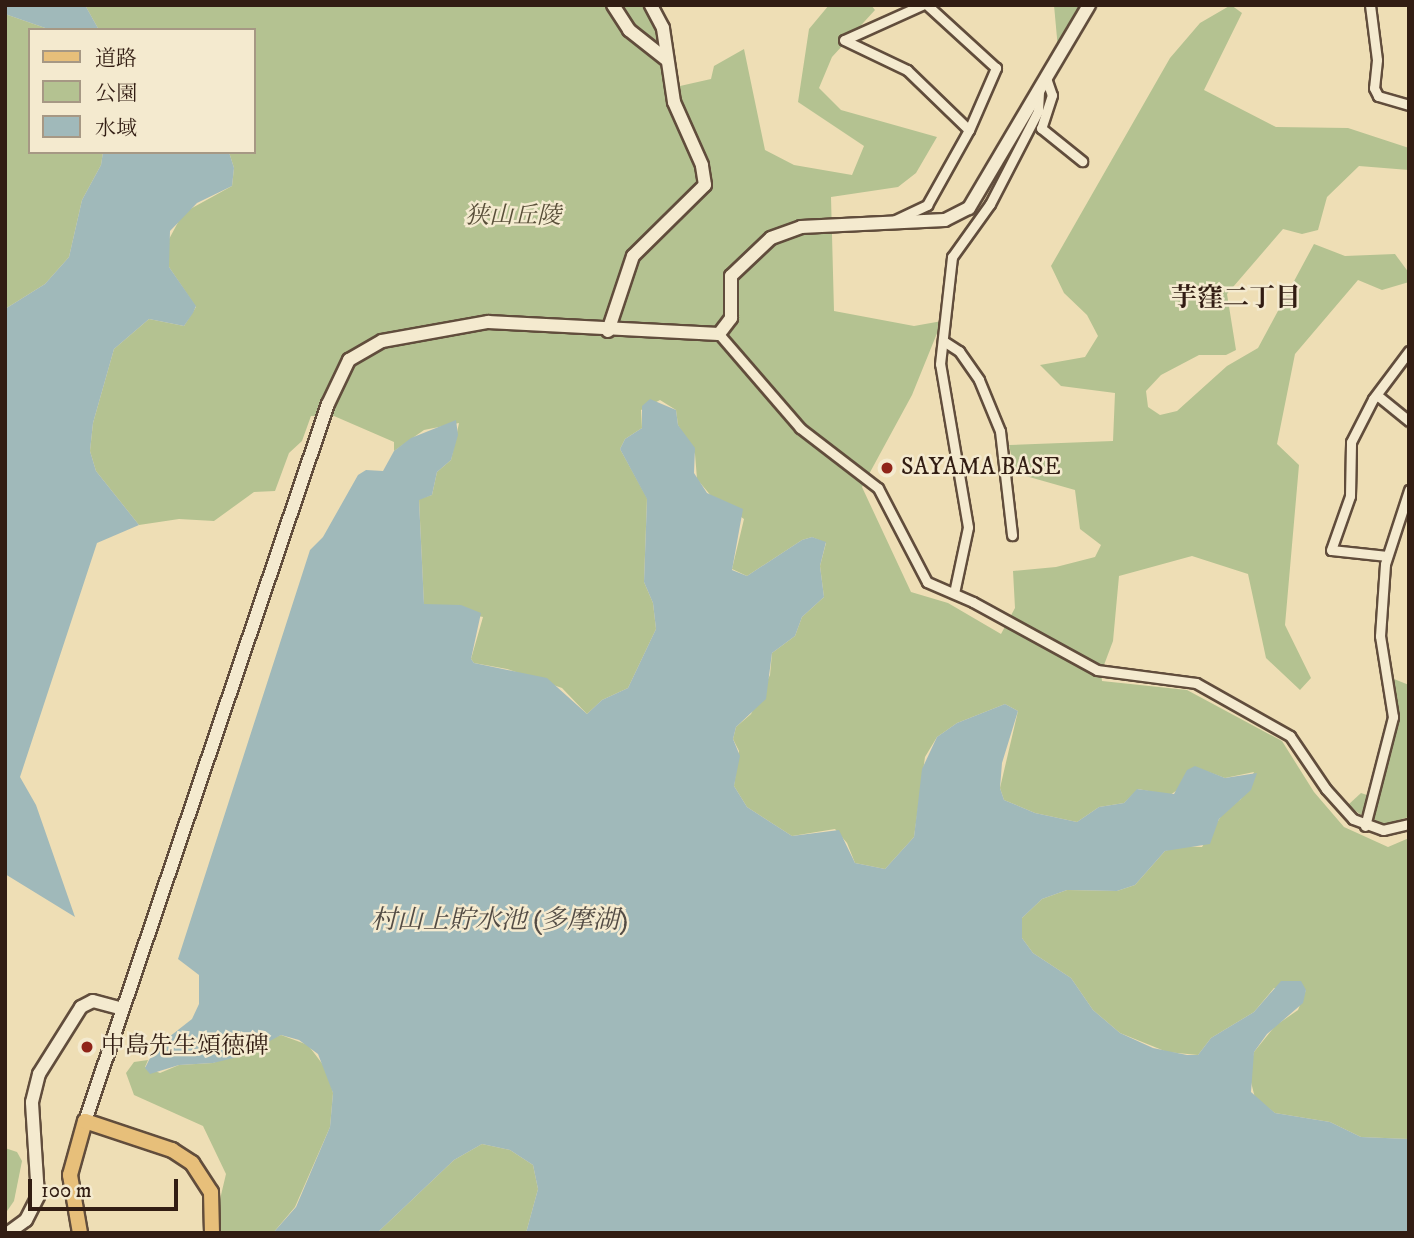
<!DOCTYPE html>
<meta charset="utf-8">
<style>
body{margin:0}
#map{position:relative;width:1414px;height:1238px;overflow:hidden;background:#eedeb5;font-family:"IM FELL DW Pica","Noto Serif JP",serif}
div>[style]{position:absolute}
.green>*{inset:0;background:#b4c291}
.water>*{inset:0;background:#a0b9ba}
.roads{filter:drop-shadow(2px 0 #614d3c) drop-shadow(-2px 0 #614d3c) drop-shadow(0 2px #614d3c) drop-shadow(0 -2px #614d3c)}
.street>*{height:9px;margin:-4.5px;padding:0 4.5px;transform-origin:4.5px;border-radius:4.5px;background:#f4eacf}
.secondary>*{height:12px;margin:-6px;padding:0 6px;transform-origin:6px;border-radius:6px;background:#f4eacf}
.primary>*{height:14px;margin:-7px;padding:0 7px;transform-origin:7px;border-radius:7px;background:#e7bf7a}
.dots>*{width:19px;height:19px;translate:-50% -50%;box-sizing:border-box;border:4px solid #f4eacf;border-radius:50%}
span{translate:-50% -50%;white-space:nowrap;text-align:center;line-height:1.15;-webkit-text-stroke:5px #f4eacf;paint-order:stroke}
.park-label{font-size:24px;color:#594f39;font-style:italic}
.poi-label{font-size:24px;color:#321d13}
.left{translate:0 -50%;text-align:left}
.neighbourhood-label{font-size:26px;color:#321d13;font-weight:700}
.water-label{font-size:26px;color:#534c45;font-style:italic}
.frame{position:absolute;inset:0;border:7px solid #321d13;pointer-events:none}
.legend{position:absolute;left:28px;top:28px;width:228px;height:126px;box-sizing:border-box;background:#f4eacf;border:2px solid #a69884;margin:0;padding:9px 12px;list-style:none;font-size:21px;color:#321d13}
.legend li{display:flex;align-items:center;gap:14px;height:35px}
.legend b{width:35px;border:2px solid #a69884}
.scale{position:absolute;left:28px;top:1179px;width:150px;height:32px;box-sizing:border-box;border:4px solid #321d13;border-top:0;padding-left:9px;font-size:21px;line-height:24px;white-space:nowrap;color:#321d13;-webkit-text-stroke:5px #f4eacf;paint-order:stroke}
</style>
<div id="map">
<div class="green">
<i style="clip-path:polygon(85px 5px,661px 5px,680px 86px,711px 79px,714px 66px,744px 49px,765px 150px,794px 165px,852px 175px,864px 146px,798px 102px,809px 29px,829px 5px,871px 5px,875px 10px,832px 57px,819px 88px,841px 110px,937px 137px,916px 173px,898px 187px,831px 197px,834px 311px,914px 326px,942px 321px,912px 395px,862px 487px,911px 592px,948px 603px,1001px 634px,1015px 608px,1013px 571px,1056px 567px,1095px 557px,1101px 545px,1080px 529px,1075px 490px,1015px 473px,1009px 445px,1113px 441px,1115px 393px,1061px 386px,1040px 365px,1085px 357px,1098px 336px,1087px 315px,1064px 293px,1051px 266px,1170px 58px,1200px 23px,1231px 5px,1242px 13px,1204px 90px,1276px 127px,1348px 128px,1409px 148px,1409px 170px,1359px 166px,1327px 197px,1318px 230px,1302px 234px,1283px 229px,1227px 294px,1236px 350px,1226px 355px,1199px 355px,1161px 375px,1146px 391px,1148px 407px,1160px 415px,1177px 411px,1227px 366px,1258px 348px,1314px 244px,1345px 256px,1395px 254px,1409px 273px,1409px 282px,1382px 290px,1358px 280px,1295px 354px,1277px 444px,1299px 465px,1285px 625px,1311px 678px,1300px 690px,1266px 658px,1248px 574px,1192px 556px,1119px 576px,1113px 641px,1101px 673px,1102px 681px,1187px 690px,1282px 741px,1314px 792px,1344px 827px,1388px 847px,1409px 838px,1409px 1139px,1361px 1137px,1330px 1122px,1275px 1113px,1255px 1098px,1249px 1074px,1254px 1052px,1275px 1026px,1298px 1010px,1306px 990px,1274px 988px,1254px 1012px,1211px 1038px,1198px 1055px,1167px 1052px,1120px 1033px,1093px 1010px,1071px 978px,1033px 953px,1022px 938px,1022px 918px,1042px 899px,1067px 890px,1117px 891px,1135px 885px,1165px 851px,1180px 846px,1202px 847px,1223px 813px,1241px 799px,1254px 772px,1225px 778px,1206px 771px,1170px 795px,1138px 789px,1124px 803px,1099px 807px,1077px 822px,1035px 813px,1004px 800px,1000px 788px,1018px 711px,1005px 704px,957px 723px,937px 737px,925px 757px,914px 837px,885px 869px,855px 863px,847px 843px,835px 829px,792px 836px,747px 807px,734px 786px,739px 751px,733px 739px,736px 727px,751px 714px,770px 675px,772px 653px,795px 636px,802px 617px,824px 597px,820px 566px,826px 543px,812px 537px,802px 540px,747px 576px,732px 569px,744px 519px,712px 497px,697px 479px,695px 454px,678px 425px,676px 410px,660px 400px,641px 410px,642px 428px,625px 439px,620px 449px,647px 498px,644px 582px,653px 603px,656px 629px,628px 688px,602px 700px,587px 714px,562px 688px,507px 669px,474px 663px,471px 659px,483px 617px,424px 605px,419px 499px,432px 495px,437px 472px,451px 460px,459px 423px,424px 430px,394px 451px,394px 442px,334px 416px,311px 416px,302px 441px,289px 453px,275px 491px,254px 492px,214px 521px,179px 519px,139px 525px,96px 471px,90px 451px,93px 423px,114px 349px,149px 319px,184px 326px,196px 307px,169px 267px,168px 241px,183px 213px,232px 186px,234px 168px,229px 152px,254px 152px,254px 30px,99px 30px)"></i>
<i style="clip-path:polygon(1054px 5px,1082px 7px,1058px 49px)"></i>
<i style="clip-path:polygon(5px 14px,51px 30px,30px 30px,30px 152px,103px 152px,101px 165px,82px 200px,69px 257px,45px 284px,5px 309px)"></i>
<i style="clip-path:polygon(1389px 677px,1409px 685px,1409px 817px,1381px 825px,1371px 816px,1392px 751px,1397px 711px)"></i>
<i style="clip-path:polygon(1361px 793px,1370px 796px,1361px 815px,1348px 805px)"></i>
<i style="clip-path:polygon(281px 1035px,308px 1045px,327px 1070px,333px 1093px,330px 1127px,295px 1207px,273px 1233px,212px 1233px,226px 1174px,203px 1126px,134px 1095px,126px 1073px,134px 1062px,148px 1060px,145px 1067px,160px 1073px,179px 1065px,213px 1063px)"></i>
<i style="clip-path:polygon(482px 1144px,510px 1150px,533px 1165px,538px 1189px,526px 1233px,377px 1233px,454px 1160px)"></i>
<i style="clip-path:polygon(5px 1148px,17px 1152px,22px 1161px,14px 1201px,5px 1214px)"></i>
</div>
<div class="water">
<i style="clip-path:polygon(5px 5px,85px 5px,99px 30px,51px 30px,5px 14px)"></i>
<i style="clip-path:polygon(103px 152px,229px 152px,234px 168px,232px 186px,197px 203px,170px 231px,169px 267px,196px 306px,193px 313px,184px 326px,149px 319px,114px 349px,93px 423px,90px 451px,96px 471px,139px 525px,97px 543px,20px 777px,36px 805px,75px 917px,5px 874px,5px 309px,45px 284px,69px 257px,82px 200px,101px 165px)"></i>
<i style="clip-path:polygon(650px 399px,676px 410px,678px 425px,695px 448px,694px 473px,707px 493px,743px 509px,732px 570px,747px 576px,802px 540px,812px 537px,826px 542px,820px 566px,824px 597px,802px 617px,795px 636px,772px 653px,766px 699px,736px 727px,733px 739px,740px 756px,734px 786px,747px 807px,792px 836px,839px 830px,855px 863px,885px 869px,914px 837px,922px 769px,937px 737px,957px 723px,1005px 704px,1018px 711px,1002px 763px,1000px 788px,1004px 800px,1035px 813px,1077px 822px,1099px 807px,1124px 803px,1137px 789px,1174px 794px,1187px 770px,1195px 766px,1225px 778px,1257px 773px,1251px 790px,1219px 819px,1210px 844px,1165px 851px,1135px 885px,1117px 891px,1067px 890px,1042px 899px,1022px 918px,1022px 938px,1033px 953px,1071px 978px,1093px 1010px,1120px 1033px,1153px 1048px,1187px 1055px,1198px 1055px,1211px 1038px,1254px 1012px,1281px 981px,1301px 981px,1306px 990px,1303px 1003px,1267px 1034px,1254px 1052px,1251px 1092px,1275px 1113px,1330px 1122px,1361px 1137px,1409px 1139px,1409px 1233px,526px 1233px,538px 1189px,533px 1165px,510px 1150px,482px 1144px,454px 1160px,377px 1233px,273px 1233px,296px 1207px,330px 1127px,333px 1093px,318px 1054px,299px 1040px,281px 1035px,242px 1056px,213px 1063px,179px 1065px,150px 1074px,145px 1068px,155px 1048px,192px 1019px,199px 1004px,199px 975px,178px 959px,310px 550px,323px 537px,358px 475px,366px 470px,383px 471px,394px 451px,411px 438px,456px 420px,458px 435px,451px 460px,437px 472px,432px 495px,419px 500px,424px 604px,461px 605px,481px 613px,471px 659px,474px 663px,547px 678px,587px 714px,602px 700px,628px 688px,656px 629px,653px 603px,644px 582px,647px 499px,620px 449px,625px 439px,642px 428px,642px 406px)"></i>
</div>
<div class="roads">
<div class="street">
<i style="left:922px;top:5px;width:85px;rotate:155.8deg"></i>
<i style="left:844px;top:40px;width:70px;rotate:25.5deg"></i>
<i style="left:907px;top:70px;width:86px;rotate:44.1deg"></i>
<i style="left:1370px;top:5px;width:55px;rotate:82.7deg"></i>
<i style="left:1377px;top:60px;width:28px;rotate:96deg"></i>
<i style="left:1374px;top:88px;width:9px;rotate:63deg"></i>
<i style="left:1378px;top:96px;width:32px;rotate:16deg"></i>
<i style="left:1046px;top:78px;width:18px;rotate:71deg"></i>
<i style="left:1052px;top:95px;width:35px;rotate:108deg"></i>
<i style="left:1041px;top:128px;width:53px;rotate:38.8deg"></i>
<i style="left:893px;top:221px;width:38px;rotate:-25deg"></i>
<i style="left:927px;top:205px;width:86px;rotate:-60.8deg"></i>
<i style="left:969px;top:130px;width:68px;rotate:-66.5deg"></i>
<i style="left:996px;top:68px;width:93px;rotate:-137.6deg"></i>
<i style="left:719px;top:334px;width:124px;rotate:49.2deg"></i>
<i style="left:800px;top:428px;width:98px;rotate:37.6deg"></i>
<i style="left:878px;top:488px;width:106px;rotate:62.5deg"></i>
<i style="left:927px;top:582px;width:50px;rotate:23.5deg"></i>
<i style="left:973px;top:602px;width:141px;rotate:28.7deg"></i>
<i style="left:1097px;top:670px;width:100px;rotate:7.5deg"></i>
<i style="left:1196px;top:683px;width:108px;rotate:29.4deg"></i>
<i style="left:1290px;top:736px;width:64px;rotate:55.8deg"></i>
<i style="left:1326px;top:789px;width:40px;rotate:48deg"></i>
<i style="left:1353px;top:819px;width:32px;rotate:20deg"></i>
<i style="left:1383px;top:830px;width:27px;rotate:-13deg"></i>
<i style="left:945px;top:342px;width:17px;rotate:33deg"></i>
<i style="left:959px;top:351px;width:35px;rotate:55deg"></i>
<i style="left:979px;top:380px;width:55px;rotate:67.6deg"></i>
<i style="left:1000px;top:431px;width:105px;rotate:83.4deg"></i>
<i style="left:1377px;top:395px;width:41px;rotate:39.1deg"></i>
<i style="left:1387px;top:556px;width:56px;rotate:-173.9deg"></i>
<i style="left:1331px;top:550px;width:57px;rotate:-70.6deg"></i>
<i style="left:1350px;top:496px;width:54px;rotate:-88.9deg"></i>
<i style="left:1351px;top:442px;width:48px;rotate:-62.9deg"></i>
<i style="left:1373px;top:399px;width:60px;rotate:-53.1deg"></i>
<i style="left:954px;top:593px;width:67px;rotate:-78deg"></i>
<i style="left:968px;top:527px;width:165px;rotate:-99.7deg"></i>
<i style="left:940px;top:364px;width:108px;rotate:-83.6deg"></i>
<i style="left:952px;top:257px;width:65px;rotate:-54.4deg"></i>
<i style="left:990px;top:204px;width:105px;rotate:-62.7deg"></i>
<i style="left:1038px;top:111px;width:19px;rotate:-87deg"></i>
<i style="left:1365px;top:826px;width:113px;rotate:-75.6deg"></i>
<i style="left:1393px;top:717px;width:82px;rotate:-99.1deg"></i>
<i style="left:1380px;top:636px;width:72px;rotate:-86deg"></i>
<i style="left:1385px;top:564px;width:78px;rotate:-72deg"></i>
</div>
<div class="secondary">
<i style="left:613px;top:5px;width:30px;rotate:57deg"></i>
<i style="left:629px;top:30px;width:48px;rotate:38.3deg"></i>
<i style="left:608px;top:331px;width:79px;rotate:-71.6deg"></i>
<i style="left:633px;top:256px;width:101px;rotate:-44.6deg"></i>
<i style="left:705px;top:185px;width:20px;rotate:-99deg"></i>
<i style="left:702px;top:165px;width:69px;rotate:-114deg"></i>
<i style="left:674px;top:102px;width:75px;rotate:-98.5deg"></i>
<i style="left:663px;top:28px;width:26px;rotate:-118deg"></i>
<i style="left:85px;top:1121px;width:757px;rotate:-71.28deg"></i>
<i style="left:328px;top:404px;width:49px;rotate:-64.5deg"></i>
<i style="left:349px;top:360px;width:38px;rotate:-30deg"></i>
<i style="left:382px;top:341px;width:108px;rotate:-10.2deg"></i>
<i style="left:488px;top:322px;width:231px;rotate:3deg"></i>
<i style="left:719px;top:334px;width:20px;rotate:-53deg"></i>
<i style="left:731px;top:318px;width:42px;rotate:-90deg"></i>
<i style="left:731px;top:276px;width:55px;rotate:-43.5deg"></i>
<i style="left:771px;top:238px;width:32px;rotate:-20deg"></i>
<i style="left:801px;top:227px;width:144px;rotate:-2.8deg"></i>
<i style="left:945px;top:220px;width:27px;rotate:-27deg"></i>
<i style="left:969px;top:208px;width:236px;rotate:-59.4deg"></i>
<i style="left:8px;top:1233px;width:22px;rotate:-36deg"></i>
<i style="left:26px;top:1220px;width:27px;rotate:-63deg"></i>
<i style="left:38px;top:1196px;width:94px;rotate:-93.7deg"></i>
<i style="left:32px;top:1102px;width:29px;rotate:-76deg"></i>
<i style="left:39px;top:1074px;width:79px;rotate:-57.9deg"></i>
<i style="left:81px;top:1007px;width:13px;rotate:-27deg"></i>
<i style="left:93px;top:1001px;width:30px;rotate:15deg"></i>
</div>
<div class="primary">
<i style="left:80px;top:1233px;width:59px;rotate:-99.8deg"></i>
<i style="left:70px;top:1175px;width:56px;rotate:-74.5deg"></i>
<i style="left:85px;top:1121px;width:92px;rotate:18.4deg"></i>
<i style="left:172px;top:1150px;width:24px;rotate:33deg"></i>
<i style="left:192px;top:1163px;width:35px;rotate:57deg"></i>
<i style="left:211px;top:1192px;width:41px;rotate:88.6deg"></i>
</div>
</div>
<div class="dots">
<i style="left:887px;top:468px;background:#8f2418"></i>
<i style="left:87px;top:1047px;background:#8f2418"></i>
</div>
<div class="park-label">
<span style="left:513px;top:217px">狭山丘陵</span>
</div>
<div class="poi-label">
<span class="left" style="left:901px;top:468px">SAYAMA BASE</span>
<span class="left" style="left:101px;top:1047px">中島先生頌徳碑</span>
</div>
<div class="neighbourhood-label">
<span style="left:1236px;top:299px">芋窪二丁目</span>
</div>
<div class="water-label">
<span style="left:499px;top:921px">村山上貯水池 (多摩湖)</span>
</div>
<div class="frame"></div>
<ul class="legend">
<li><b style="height:9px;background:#e7bf7a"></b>道路</li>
<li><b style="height:19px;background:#b4c291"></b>公園</li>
<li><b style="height:19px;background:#a0b9ba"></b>水域</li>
</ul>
<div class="scale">100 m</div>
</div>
